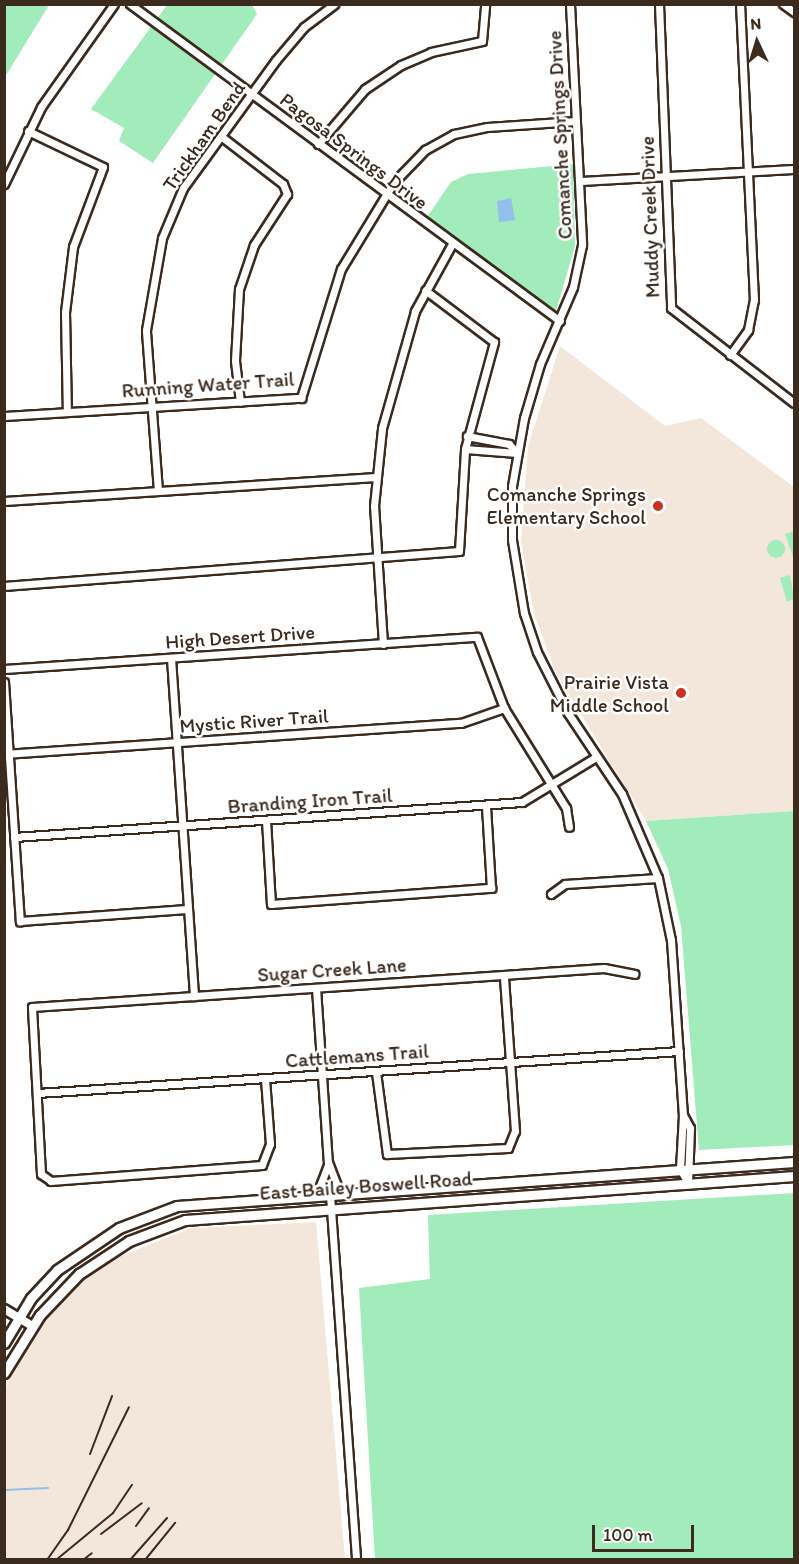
<!DOCTYPE html>
<style>
body{margin:0}
#map{position:relative;width:799px;height:1564px;overflow:hidden;background:#fff;font-family:Itim,sans-serif}
div>[style]{position:absolute}
.built>*{inset:0;background:#f3e7dc}
.green>*{inset:0;background:#a2ebba}
.round{border-radius:50%}
.water>*{inset:0;background:#92bfec}
.stream>*{height:2px;margin:-1px;padding:0 1px;transform-origin:1px;border-radius:1px;background:#92bfec}
.roads{filter:drop-shadow(2px 0 #3b2a1e) drop-shadow(-2px 0 #3b2a1e) drop-shadow(0 2px #3b2a1e) drop-shadow(0 -2px #3b2a1e)}
.minor>*{height:7px;margin:-3.5px;padding:0 3.5px;transform-origin:3.5px;border-radius:3.5px;background:#fff}
.tertiary>*{height:8px;margin:-4px;padding:0 4px;transform-origin:4px;border-radius:4px;background:#fff}
.secondary>*{height:9px;margin:-4.5px;padding:0 4.5px;transform-origin:4.5px;border-radius:4.5px;background:#fff}
.rail>*{height:2px;margin:-1px;padding:0 1px;transform-origin:1px;border-radius:1px;background:#3b2a1e}
.dots>*{width:16px;height:16px;translate:-50% -50%;box-sizing:border-box;border:3px solid #fff;border-radius:50%}
span{translate:-50% -50%;white-space:nowrap;text-align:center;line-height:1.15;-webkit-text-stroke:5px #fff;paint-order:stroke}
.street-label{font-size:20px;color:#3b2a1e}
.poi-label{font-size:20px;color:#3b2a1e}
.right{translate:-100% -50%;text-align:right}
.frame{position:absolute;inset:0;border:6px solid #3b2a1e;pointer-events:none}
.north{position:absolute;left:727px;top:12px;width:60px;height:60px;-webkit-text-stroke:4px #fff;paint-order:stroke;rotate:356deg;font-size:16px;font-weight:700;line-height:24px;text-align:center;color:#3b2a1e}
.north::after{content:'';display:block;margin:auto;width:21px;height:27px;background:#3b2a1e;clip-path:polygon(50% 0,100% 100%,50% 72%,0 100%)}
.scale{position:absolute;left:592px;top:1525px;width:102px;height:27px;box-sizing:border-box;border:3px solid #3b2a1e;border-top:0;padding-left:8px;font-size:18px;line-height:21px;white-space:nowrap;color:#3b2a1e;-webkit-text-stroke:4px #fff;paint-order:stroke}
</style>
<div id="map">
<div class="built">
<i style="clip-path:polygon(560px 346px,665px 426px,701px 418px,794px 487px,794px 811px,646px 821px,555px 671px,534px 614px,521px 541px,528px 446px)"></i>
<i style="clip-path:polygon(316px 1222px,345px 1559px,5px 1560px,5px 1388px,32px 1337px,70px 1291px,104px 1263px,191px 1228px)"></i>
</div>
<div class="green">
<i style="clip-path:polygon(5px 4px,49px 5px,5px 77px,4px 5px)"></i>
<i style="clip-path:polygon(167px 5px,252px 5px,257px 14px,153px 163px,119px 141px,124px 128px,91px 109px)"></i>
<i style="clip-path:polygon(573px 164px,575px 246px,556px 311px,427px 217px,451px 182px,468px 174px)"></i>
<i style="clip-path:polygon(794px 531px,794px 556px,793px 557px,785px 534px)"></i>
<i class="round" style="left:767px;top:540px;width:18px;height:18px"></i>
<i style="clip-path:polygon(790px 575px,794px 599px,787px 602px,780px 578px)"></i>
<i style="clip-path:polygon(794px 811px,794px 1145px,699px 1150px,681px 926px,668px 869px,646px 821px)"></i>
<i style="clip-path:polygon(794px 1193px,794px 1559px,375px 1559px,359px 1288px,430px 1279px,428px 1215px)"></i>
</div>
<div class="water">
<i style="clip-path:polygon(511px 198px,515px 220px,499px 222px,497px 201px)"></i>
</div>
<div class="stream">
<i style="left:4px;top:1490px;width:44px;rotate:-2.6deg"></i>
</div>
<div class="roads">
<div class="minor">
<i style="left:130px;top:4px;width:534px;rotate:36.4deg"></i>
<i style="left:570px;top:4px;width:241px;rotate:87.1deg"></i>
<i style="left:582px;top:245px;width:43px;rotate:102.1deg"></i>
<i style="left:573px;top:287px;width:84px;rotate:113.2deg"></i>
<i style="left:540px;top:364px;width:56px;rotate:106.5deg"></i>
<i style="left:524px;top:418px;width:69px;rotate:100deg"></i>
<i style="left:512px;top:486px;width:54px;rotate:90deg"></i>
<i style="left:512px;top:540px;width:74px;rotate:80.7deg"></i>
<i style="left:524px;top:613px;width:41px;rotate:71.6deg"></i>
<i style="left:537px;top:652px;width:68px;rotate:63.1deg"></i>
<i style="left:568px;top:713px;width:97px;rotate:56.3deg"></i>
<i style="left:622px;top:794px;width:91px;rotate:66.8deg"></i>
<i style="left:658px;top:878px;width:63px;rotate:78.2deg"></i>
<i style="left:671px;top:940px;width:175px;rotate:86.1deg"></i>
<i style="left:683px;top:1115px;width:54px;rotate:93.2deg"></i>
<i style="left:680px;top:1169px;width:16px;rotate:60deg"></i>
<i style="left:659px;top:4px;width:304px;rotate:87.7deg"></i>
<i style="left:671px;top:308px;width:155px;rotate:37.7deg"></i>
<i style="left:783px;top:4px;width:14px;rotate:36deg"></i>
<i style="left:28px;top:131px;width:83px;rotate:25.6deg"></i>
<i style="left:103px;top:167px;width:85px;rotate:110.6deg"></i>
<i style="left:73px;top:247px;width:65px;rotate:97deg"></i>
<i style="left:65px;top:312px;width:100px;rotate:88.9deg"></i>
<i style="left:222px;top:137px;width:77px;rotate:37.6deg"></i>
<i style="left:283px;top:184px;width:11px;rotate:68deg"></i>
<i style="left:287px;top:194px;width:61px;rotate:122.9deg"></i>
<i style="left:254px;top:245px;width:46px;rotate:108.8deg"></i>
<i style="left:239px;top:289px;width:72px;rotate:93.2deg"></i>
<i style="left:235px;top:361px;width:41px;rotate:83deg"></i>
<i style="left:318px;top:144px;width:72px;rotate:-49.5deg"></i>
<i style="left:365px;top:89px;width:43px;rotate:-33.7deg"></i>
<i style="left:401px;top:65px;width:33px;rotate:-23deg"></i>
<i style="left:431px;top:52px;width:52px;rotate:-12.2deg"></i>
<i style="left:482px;top:41px;width:37px;rotate:-85deg"></i>
<i style="left:580px;top:181px;width:214px;rotate:-3.2deg"></i>
<i style="left:4px;top:184px;width:85px;rotate:-64.3deg"></i>
<i style="left:41px;top:107px;width:126px;rotate:-54.7deg"></i>
<i style="left:730px;top:355px;width:31px;rotate:-54deg"></i>
<i style="left:748px;top:330px;width:31px;rotate:-79deg"></i>
<i style="left:754px;top:300px;width:296px;rotate:-92.7deg"></i>
<i style="left:4px;top:416px;width:298px;rotate:-3.5deg"></i>
<i style="left:301px;top:398px;width:135px;rotate:-72.8deg"></i>
<i style="left:341px;top:269px;width:102px;rotate:-58.7deg"></i>
<i style="left:394px;top:182px;width:45px;rotate:-45.9deg"></i>
<i style="left:425px;top:150px;width:33px;rotate:-29deg"></i>
<i style="left:454px;top:134px;width:34px;rotate:-12deg"></i>
<i style="left:487px;top:127px;width:89px;rotate:-3.9deg"></i>
<i style="left:465px;top:449px;width:52px;rotate:4.4deg"></i>
<i style="left:517px;top:453px;width:12px;rotate:-132deg"></i>
<i style="left:509px;top:444px;width:43px;rotate:-169.2deg"></i>
<i style="left:158px;top:491px;width:161px;rotate:-94.3deg"></i>
<i style="left:146px;top:330px;width:93px;rotate:-80.1deg"></i>
<i style="left:162px;top:238px;width:54px;rotate:-67.2deg"></i>
<i style="left:183px;top:188px;width:158px;rotate:-54deg"></i>
<i style="left:276px;top:60px;width:43px;rotate:-49.7deg"></i>
<i style="left:304px;top:27px;width:38px;rotate:-37deg"></i>
<i style="left:4px;top:501px;width:373px;rotate:-3.7deg"></i>
<i style="left:4px;top:586px;width:456px;rotate:-4.4deg"></i>
<i style="left:459px;top:551px;width:102px;rotate:-86.6deg"></i>
<i style="left:465px;top:449px;width:111px;rotate:-74.8deg"></i>
<i style="left:494px;top:342px;width:86px;rotate:-143deg"></i>
<i style="left:383px;top:644px;width:138px;rotate:-93.7deg"></i>
<i style="left:374px;top:506px;width:78px;rotate:-84.1deg"></i>
<i style="left:382px;top:428px;width:122px;rotate:-74.2deg"></i>
<i style="left:415px;top:311px;width:77px;rotate:-61.1deg"></i>
<i style="left:171px;top:658px;width:339px;rotate:86.1deg"></i>
<i style="left:4px;top:669px;width:474px;rotate:-3.9deg"></i>
<i style="left:477px;top:637px;width:76px;rotate:69.2deg"></i>
<i style="left:504px;top:708px;width:118px;rotate:58.2deg"></i>
<i style="left:566px;top:808px;width:19px;rotate:81deg"></i>
<i style="left:4px;top:682px;width:240px;rotate:86.2deg"></i>
<i style="left:20px;top:921px;width:167px;rotate:-4.1deg"></i>
<i style="left:4px;top:754px;width:458px;rotate:-3.9deg"></i>
<i style="left:461px;top:723px;width:46px;rotate:-19.2deg"></i>
<i style="left:266px;top:820px;width:84px;rotate:86.6deg"></i>
<i style="left:271px;top:904px;width:221px;rotate:-4.2deg"></i>
<i style="left:491px;top:888px;width:82px;rotate:-93.5deg"></i>
<i style="left:14px;top:837px;width:509px;rotate:-3.94deg"></i>
<i style="left:522px;top:802px;width:87px;rotate:-31.3deg"></i>
<i style="left:551px;top:894px;width:17px;rotate:-36deg"></i>
<i style="left:565px;top:884px;width:93px;rotate:-3.7deg"></i>
<i style="left:316px;top:988px;width:174px;rotate:86.1deg"></i>
<i style="left:328px;top:1162px;width:34px;rotate:69deg"></i>
<i style="left:376px;top:1072px;width:83px;rotate:82.4deg"></i>
<i style="left:387px;top:1154px;width:121px;rotate:-2.8deg"></i>
<i style="left:508px;top:1148px;width:18px;rotate:-68deg"></i>
<i style="left:515px;top:1131px;width:155px;rotate:-94.1deg"></i>
<i style="left:265px;top:1079px;width:65px;rotate:85.6deg"></i>
<i style="left:270px;top:1144px;width:22px;rotate:111deg"></i>
<i style="left:262px;top:1165px;width:212px;rotate:175.7deg"></i>
<i style="left:51px;top:1181px;width:12px;rotate:-145deg"></i>
<i style="left:41px;top:1174px;width:167px;rotate:-93.1deg"></i>
<i style="left:32px;top:1007px;width:573px;rotate:-3.9deg"></i>
<i style="left:604px;top:968px;width:31px;rotate:11deg"></i>
<i style="left:37px;top:1093px;width:643px;rotate:-3.74deg"></i>
<i style="left:683px;top:1115px;width:15px;rotate:62deg"></i>
<i style="left:690px;top:1128px;width:55px;rotate:92.1deg"></i>
<i style="left:330px;top:1195px;width:366px;rotate:85.9deg"></i>
<i style="left:316px;top:1196px;width:33px;rotate:-69deg"></i>
</div>
<div class="tertiary">
<i style="left:4px;top:1309px;width:33px;rotate:31deg"></i>
</div>
<div class="secondary">
<i style="left:4px;top:1343px;width:52px;rotate:-59deg"></i>
<i style="left:31px;top:1298px;width:38px;rotate:-47deg"></i>
<i style="left:57px;top:1270px;width:75px;rotate:-34.1deg"></i>
<i style="left:119px;top:1228px;width:62px;rotate:-20.8deg"></i>
<i style="left:177px;top:1206px;width:619px;rotate:-4.08deg"></i>
<i style="left:4px;top:1373px;width:68px;rotate:-58.2deg"></i>
<i style="left:40px;top:1315px;width:57px;rotate:-46.4deg"></i>
<i style="left:79px;top:1274px;width:60px;rotate:-33.4deg"></i>
<i style="left:129px;top:1241px;width:60px;rotate:-20.6deg"></i>
<i style="left:185px;top:1220px;width:611px;rotate:-4.13deg"></i>
</div>
</div>
<div class="rail">
<i style="left:90px;top:1454px;width:62px;rotate:-69.2deg"></i>
<i style="left:136px;top:1526px;width:22px;rotate:-54deg"></i>
<i style="left:101px;top:1534px;width:51px;rotate:-37.1deg"></i>
<i style="left:47px;top:1560px;width:37px;rotate:-55deg"></i>
<i style="left:68px;top:1530px;width:137px;rotate:-63.6deg"></i>
<i style="left:56px;top:1560px;width:74px;rotate:-39.5deg"></i>
<i style="left:113px;top:1513px;width:34px;rotate:-56deg"></i>
<i style="left:83px;top:1560px;width:11px;rotate:-38deg"></i>
<i style="left:130px;top:1560px;width:56px;rotate:-48.6deg"></i>
<i style="left:145px;top:1560px;width:48px;rotate:-51deg"></i>
</div>
<div class="dots">
<i style="left:658px;top:506px;background:#c8321e"></i>
<i style="left:681px;top:693px;background:#c8321e"></i>
</div>
<div class="street-label">
<span style="left:560px;top:135px;rotate:-93deg">Comanche Springs Drive</span>
<span style="left:204px;top:136px;rotate:-55deg">Trickham Bend</span>
<span style="left:354px;top:151px;rotate:37deg">Pagosa Springs Drive</span>
<span style="left:650px;top:217px;rotate:-92deg">Muddy Creek Drive</span>
<span style="left:208px;top:385px;rotate:-4deg">Running Water Trail</span>
<span style="left:240px;top:637px;rotate:-4deg">High Desert Drive</span>
<span style="left:254px;top:721px;rotate:-4deg">Mystic River Trail</span>
<span style="left:310px;top:801px;rotate:-4deg">Branding Iron Trail</span>
<span style="left:332px;top:970px;rotate:-4deg">Sugar Creek Lane</span>
<span style="left:357px;top:1056px;rotate:-4deg">Cattlemans Trail</span>
<span style="left:366px;top:1186px;rotate:-4deg">East Bailey Boswell Road</span>
</div>
<div class="poi-label">
<span class="right" style="left:646px;top:506px">Comanche Springs<br>Elementary School</span>
<span class="right" style="left:669px;top:694px">Prairie Vista<br>Middle School</span>
</div>
<div class="frame"></div>
<div class="north">N</div>
<div class="scale">100 m</div>
</div>
